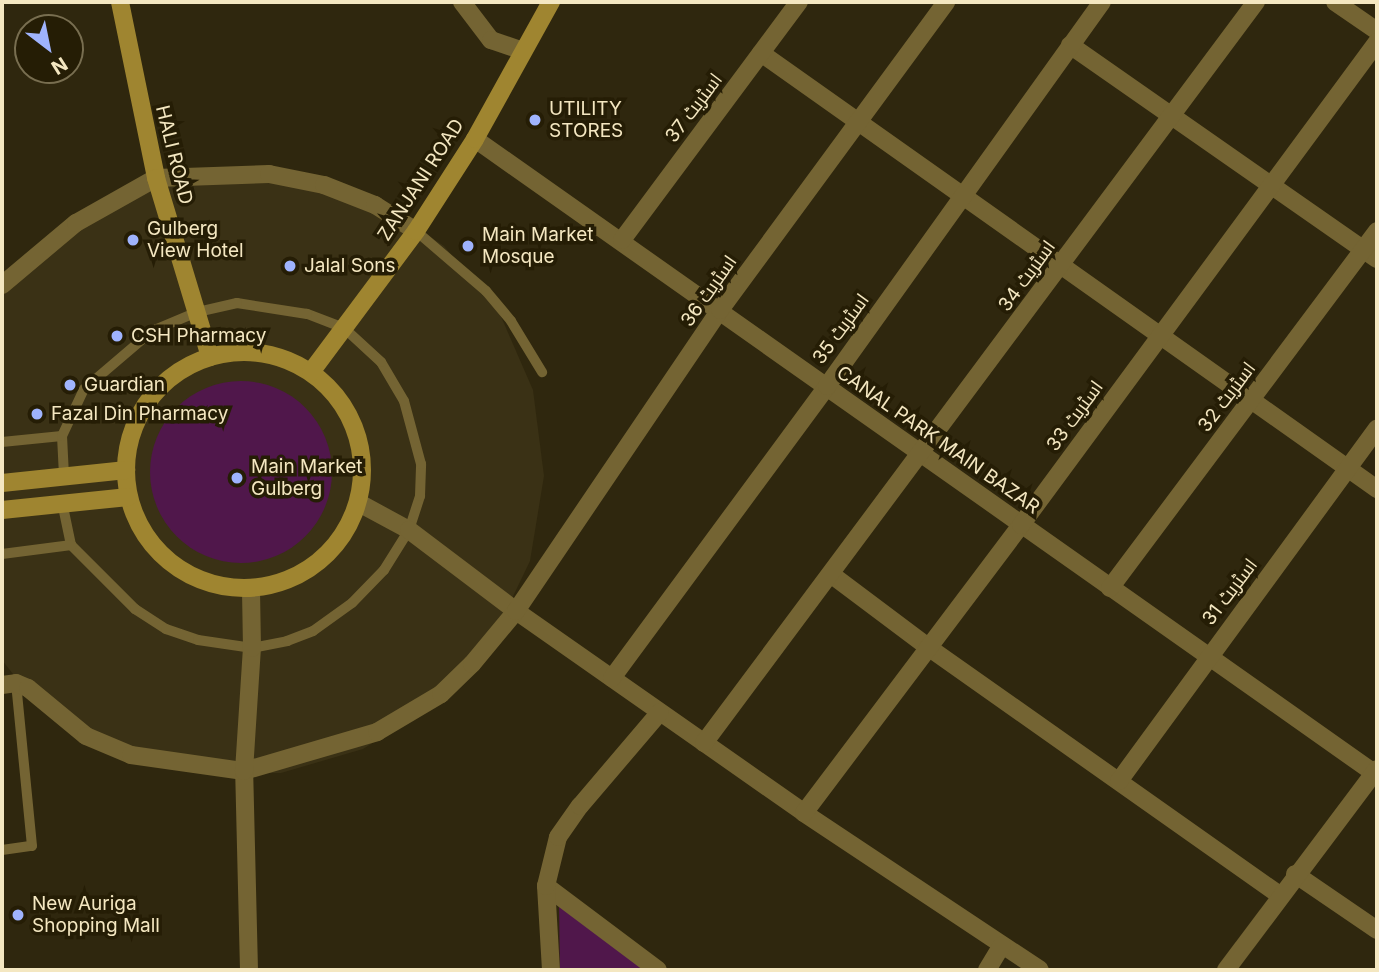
<!DOCTYPE html>
<meta charset="utf-8">
<style>
body{margin:0}
#map{position:relative;width:1379px;height:972px;overflow:hidden;background:#2f270e;font-family:Inter,Cairo,sans-serif}
div>[style]{position:absolute}
.built>*{inset:0;background:#3a3115}
.green>*{inset:0;background:#50174b}
.round{border-radius:50%}
.lane>*{height:10px;margin:-5px;padding:0 5px;transform-origin:5px;border-radius:5px;background:#746433}
.street>*{height:18px;margin:-9px;padding:0 9px;transform-origin:9px;border-radius:9px;background:#746433}
.secondary>*{height:18px;margin:-9px;padding:0 9px;transform-origin:9px;border-radius:9px;background:#9f8530}
.secondary>.ring{margin:-9px;padding:0;box-sizing:content-box;background:none;border:18px solid #9f8530;border-radius:50%}
.dots>*{width:19px;height:19px;translate:-50% -50%;box-sizing:border-box;border:4px solid #251d05;border-radius:50%}
span{translate:-50% -50%;white-space:nowrap;text-align:center;line-height:1.15;-webkit-text-stroke:7px #251d05;paint-order:stroke}
.street-label{font-size:19px;color:#f4e7c1}
.poi-label{font-size:19px;color:#f4e7c1}
.left{translate:0 -50%;text-align:left}
.frame{position:absolute;inset:0;border:4px solid #f4e7c1;pointer-events:none}
.north{position:absolute;left:14px;top:14px;width:70px;height:70px;box-sizing:border-box;background:#251d05;border:2px solid #786e50;border-radius:50%;rotate:148deg;font-size:19px;font-weight:700;line-height:28px;text-align:center;color:#f4e7c1}
.north::after{content:'';display:block;margin:auto;width:24px;height:32px;background:#9fb3fd;clip-path:polygon(50% 0,100% 100%,50% 72%,0 100%)}
</style>
<div id="map">
<div class="built">
<i style="clip-path:polygon(205px 169px,373px 198px,444px 246px,499px 312px,533px 390px,544px 476px,530px 561px,493px 638px,436px 703px,363px 749px,281px 773px,194px 773px,112px 749px,27px 692px,2px 660px,2px 284px,122px 191px)"></i>
</div>
<div class="green">
<i class="round" style="left:150px;top:381px;width:182px;height:182px"></i>
<i style="clip-path:polygon(559px 903px,645px 970px,560px 970px)"></i>
</div>
<div class="lane">
<i style="left:416px;top:231px;width:92px;rotate:40.6deg"></i>
<i style="left:486px;top:291px;width:39px;rotate:50deg"></i>
<i style="left:511px;top:321px;width:60px;rotate:58.7deg"></i>
<i style="left:2px;top:442px;width:60px;rotate:-5.7deg"></i>
<i style="left:62px;top:436px;width:40px;rotate:87.1deg"></i>
<i style="left:62px;top:502px;width:44px;rotate:78.2deg"></i>
<i style="left:71px;top:545px;width:91px;rotate:45deg"></i>
<i style="left:135px;top:609px;width:37px;rotate:33deg"></i>
<i style="left:166px;top:629px;width:34px;rotate:19deg"></i>
<i style="left:198px;top:640px;width:55px;rotate:8.4deg"></i>
<i style="left:252px;top:648px;width:36px;rotate:-11deg"></i>
<i style="left:287px;top:641px;width:28px;rotate:-21deg"></i>
<i style="left:313px;top:631px;width:48px;rotate:-35.7deg"></i>
<i style="left:352px;top:603px;width:46px;rotate:-45.9deg"></i>
<i style="left:384px;top:570px;width:47px;rotate:-58deg"></i>
<i style="left:409px;top:530px;width:36px;rotate:-72deg"></i>
<i style="left:420px;top:496px;width:32px;rotate:-88deg"></i>
<i style="left:421px;top:464px;width:65px;rotate:-105.1deg"></i>
<i style="left:404px;top:401px;width:45px;rotate:-120.5deg"></i>
<i style="left:381px;top:362px;width:50px;rotate:-137.4deg"></i>
<i style="left:344px;top:328px;width:40px;rotate:-159deg"></i>
<i style="left:307px;top:314px;width:71px;rotate:-171.1deg"></i>
<i style="left:237px;top:303px;width:41px;rotate:167.3deg"></i>
<i style="left:197px;top:312px;width:49px;rotate:157.1deg"></i>
<i style="left:152px;top:331px;width:89px;rotate:139.5deg"></i>
<i style="left:84px;top:389px;width:52px;rotate:115.1deg"></i>
<i style="left:2px;top:554px;width:70px;rotate:-7.4deg"></i>
<i style="left:2px;top:850px;width:30px;rotate:-8deg"></i>
<i style="left:32px;top:846px;width:164px;rotate:-95.6deg"></i>
</div>
<div class="street">
<i style="left:462px;top:2px;width:48px;rotate:52.7deg"></i>
<i style="left:491px;top:40px;width:34px;rotate:19deg"></i>
<i style="left:1335px;top:2px;width:51px;rotate:34.6deg"></i>
<i style="left:1070px;top:45px;width:374px;rotate:34.9deg"></i>
<i style="left:761px;top:53px;width:755px;rotate:35.29deg"></i>
<i style="left:475px;top:139px;width:1104px;rotate:35.19deg"></i>
<i style="left:622px;top:240px;width:297px;rotate:-53.4deg"></i>
<i style="left:2px;top:285px;width:97px;rotate:-40deg"></i>
<i style="left:76px;top:223px;width:92px;rotate:-29.4deg"></i>
<i style="left:156px;top:178px;width:113px;rotate:-2deg"></i>
<i style="left:269px;top:174px;width:56px;rotate:11.3deg"></i>
<i style="left:324px;top:185px;width:55px;rotate:21.4deg"></i>
<i style="left:375px;top:205px;width:49px;rotate:32.4deg"></i>
<i style="left:359px;top:503px;width:57px;rotate:28.4deg"></i>
<i style="left:409px;top:530px;width:134px;rotate:37.1deg"></i>
<i style="left:516px;top:611px;width:352px;rotate:35deg"></i>
<i style="left:804px;top:813px;width:283px;rotate:33.6deg"></i>
<i style="left:832px;top:575px;width:120px;rotate:36.9deg"></i>
<i style="left:928px;top:647px;width:431px;rotate:35.2deg"></i>
<i style="left:1110px;top:588px;width:446px;rotate:-53.2deg"></i>
<i style="left:612px;top:678px;width:363px;rotate:-53.6deg"></i>
<i style="left:827px;top:386px;width:472px;rotate:-54.4deg"></i>
<i style="left:2px;top:685px;width:14px;rotate:-8deg"></i>
<i style="left:16px;top:683px;width:13px;rotate:23deg"></i>
<i style="left:28px;top:688px;width:75px;rotate:39.6deg"></i>
<i style="left:86px;top:736px;width:49px;rotate:22.9deg"></i>
<i style="left:131px;top:755px;width:114px;rotate:8.1deg"></i>
<i style="left:244px;top:771px;width:139px;rotate:-16.3deg"></i>
<i style="left:377px;top:732px;width:74px;rotate:-30.7deg"></i>
<i style="left:441px;top:694px;width:43px;rotate:-44.1deg"></i>
<i style="left:472px;top:664px;width:69px;rotate:-50.3deg"></i>
<i style="left:516px;top:611px;width:364px;rotate:-55.9deg"></i>
<i style="left:720px;top:310px;width:382px;rotate:-53.7deg"></i>
<i style="left:704px;top:743px;width:924px;rotate:-53.32deg"></i>
<i style="left:1119px;top:781px;width:437px;rotate:-53.8deg"></i>
<i style="left:804px;top:813px;width:361px;rotate:-53deg"></i>
<i style="left:1021px;top:525px;width:600px;rotate:-53.61deg"></i>
<i style="left:1295px;top:874px;width:99px;rotate:34.3deg"></i>
<i style="left:546px;top:886px;width:140px;rotate:36.9deg"></i>
<i style="left:249px;top:970px;width:199px;rotate:-91.4deg"></i>
<i style="left:244px;top:771px;width:123px;rotate:-86.3deg"></i>
<i style="left:252px;top:648px;width:59px;rotate:-91deg"></i>
<i style="left:551px;top:970px;width:84px;rotate:-93.4deg"></i>
<i style="left:546px;top:886px;width:50px;rotate:-76.2deg"></i>
<i style="left:558px;top:837px;width:38px;rotate:-55deg"></i>
<i style="left:580px;top:806px;width:123px;rotate:-49.6deg"></i>
<i style="left:987px;top:970px;width:29px;rotate:-59deg"></i>
<i style="left:1226px;top:970px;width:251px;rotate:-53.1deg"></i>
</div>
<div class="secondary">
<i style="left:120px;top:2px;width:180px;rotate:78.4deg"></i>
<i style="left:156px;top:178px;width:187px;rotate:73.2deg"></i>
<i class="ring" style="left:126px;top:352px;width:218px;height:218px"></i>
<i style="left:311px;top:372px;width:176px;rotate:-53.3deg"></i>
<i style="left:416px;top:231px;width:109px;rotate:-57.3deg"></i>
<i style="left:475px;top:139px;width:157px;rotate:-61deg"></i>
<i style="left:2px;top:483px;width:125px;rotate:-6deg"></i>
<i style="left:2px;top:510px;width:127px;rotate:-5.9deg"></i>
</div>
<div class="dots">
<i style="left:535px;top:120px;background:#9fb3fd"></i>
<i style="left:133px;top:240px;background:#9fb3fd"></i>
<i style="left:468px;top:246px;background:#9fb3fd"></i>
<i style="left:290px;top:266px;background:#9fb3fd"></i>
<i style="left:117px;top:336px;background:#9fb3fd"></i>
<i style="left:70px;top:385px;background:#9fb3fd"></i>
<i style="left:37px;top:414px;background:#9fb3fd"></i>
<i style="left:237px;top:478px;background:#9fb3fd"></i>
<i style="left:18px;top:915px;background:#9fb3fd"></i>
</div>
<div class="street-label">
<span style="left:694px;top:108px;rotate:-53deg">اسٹریٹ 37</span>
<span style="left:174px;top:155px;rotate:76deg">HALI ROAD</span>
<span style="left:421px;top:180px;rotate:-57deg">ZANJANI ROAD</span>
<span style="left:1027px;top:276px;rotate:-54deg">اسٹریٹ 34</span>
<span style="left:709px;top:291px;rotate:-55deg">اسٹریٹ 36</span>
<span style="left:841px;top:329px;rotate:-54deg">اسٹریٹ 35</span>
<span style="left:1227px;top:397px;rotate:-53deg">اسٹریٹ 32</span>
<span style="left:1075px;top:416px;rotate:-54deg">اسٹریٹ 33</span>
<span style="left:938px;top:440px;rotate:35deg">CANAL PARK MAIN BAZAR</span>
<span style="left:1230px;top:592px;rotate:-53deg">اسٹریٹ 31</span>
</div>
<div class="poi-label">
<span class="left" style="left:549px;top:120px">UTILITY<br>STORES</span>
<span class="left" style="left:147px;top:240px">Gulberg<br>View Hotel</span>
<span class="left" style="left:482px;top:246px">Main Market<br>Mosque</span>
<span class="left" style="left:304px;top:266px">Jalal Sons</span>
<span class="left" style="left:131px;top:336px">CSH Pharmacy</span>
<span class="left" style="left:84px;top:385px">Guardian</span>
<span class="left" style="left:51px;top:414px">Fazal Din Pharmacy</span>
<span class="left" style="left:251px;top:478px">Main Market<br>Gulberg</span>
<span class="left" style="left:32px;top:915px">New Auriga<br>Shopping Mall</span>
</div>
<div class="frame"></div>
<div class="north">N</div>
</div>
